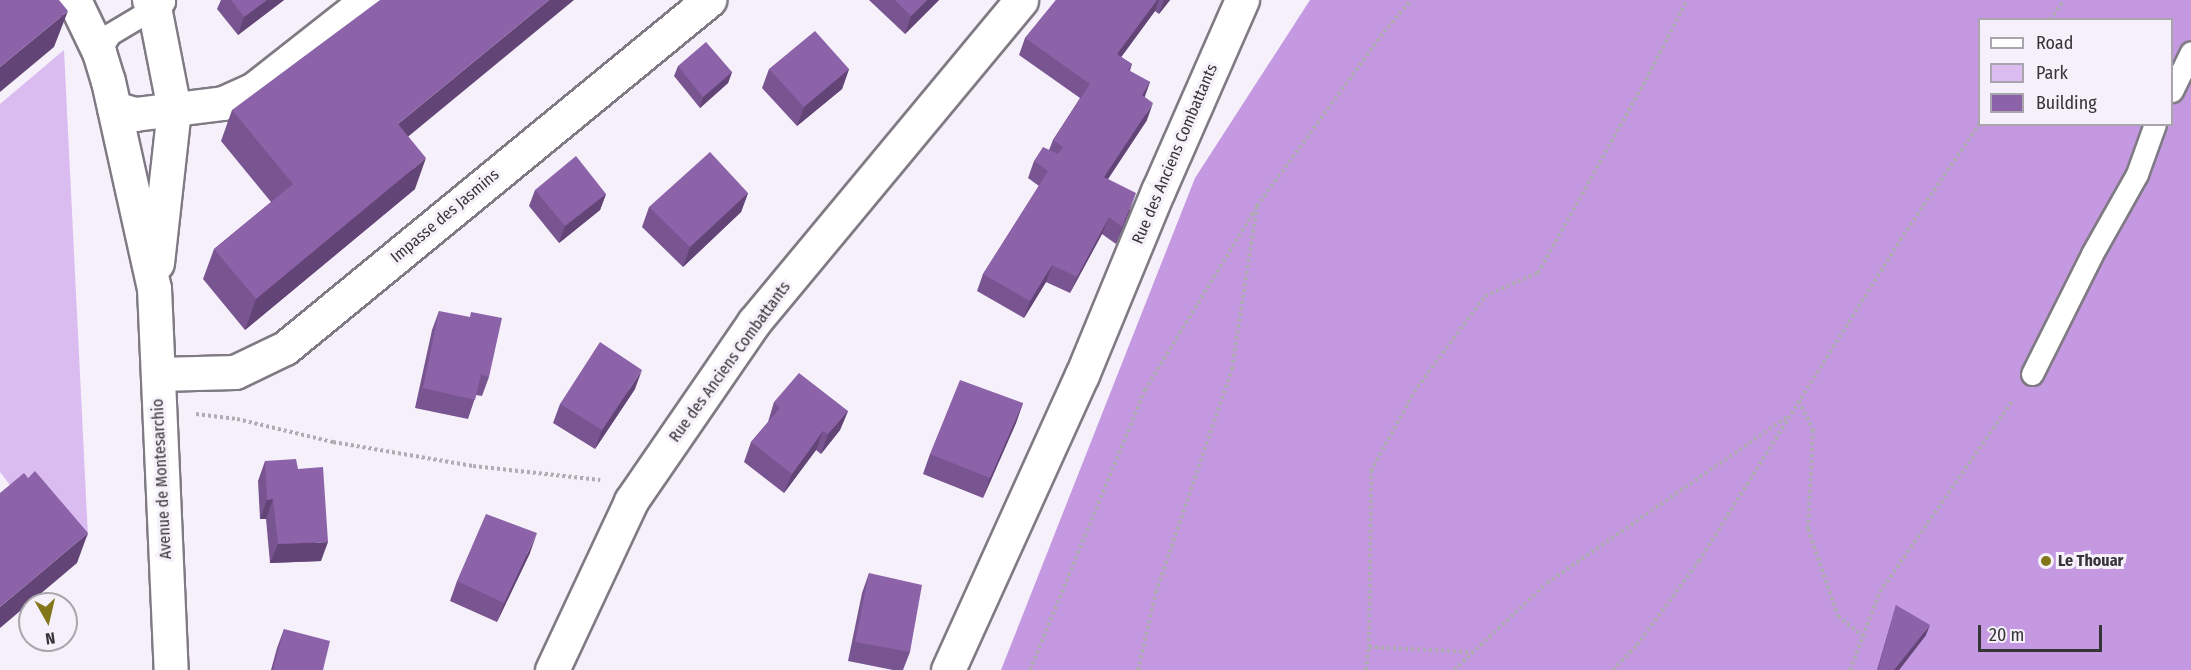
<!DOCTYPE html>
<style>
body{margin:0}
#map{position:relative;width:2191px;height:670px;overflow:hidden;background:#f5f0fa;font-family:"Fira Sans Condensed",sans-serif}
div>[style]{position:absolute}
.green>*{inset:0;background:#dbbcf1}
.forest>*{inset:0;background:#c499e2}
.path>*{height:4px;margin-top:-2px;transform-origin:0;background:repeating-linear-gradient(90deg,#b0acb4 0 3px,transparent 0 6px)}
.roads{filter:drop-shadow(2px 0 #7f7a83) drop-shadow(-2px 0 #7f7a83) drop-shadow(0 2px #7f7a83) drop-shadow(0 -2px #7f7a83)}
.lane>*{height:21px;margin:-10.5px;padding:0 10.5px;transform-origin:10.5px;border-radius:10.5px;background:#fff}
.street>*{height:33px;margin:-16.5px;padding:0 16.5px;transform-origin:16.5px;border-radius:16.5px;background:#fff}
.wall>*{inset:0;background:#785490}
.shaded-wall>*{inset:0;background:#624576}
.building>*{inset:0;background:#8c62a8}
.dots>*{width:16px;height:16px;translate:-50% -50%;box-sizing:border-box;border:3px solid #f5f0fa;border-radius:50%}
span{translate:-50% -50%;white-space:nowrap;text-align:center;line-height:1.15;-webkit-text-stroke:6px #f5f0fa;paint-order:stroke}
.street-label{font-size:16px;color:#373438}
.poi-label{font-size:16px;color:#373438;font-weight:700}
.left{translate:0 -50%;text-align:left}
.legend{position:absolute;left:1978px;top:18px;width:195px;height:108px;box-sizing:border-box;background:#f5f0fa;border:2px solid #a9a5ac;margin:0;padding:8px 10px;list-style:none;font-size:18px;color:#373438}
.legend li{display:flex;align-items:center;gap:12px;height:30px}
.legend b{width:30px;border:2px solid #a9a5ac}
.north{position:absolute;left:18px;top:592px;width:60px;height:60px;box-sizing:border-box;background:#f5f0fa;border:2px solid #a9a5ac;border-radius:50%;rotate:172deg;font-size:16px;font-weight:700;line-height:24px;text-align:center;color:#373438}
.north::after{content:'';display:block;margin:auto;width:21px;height:27px;background:#837619;clip-path:polygon(50% 0,100% 100%,50% 72%,0 100%)}
.scale{position:absolute;left:1978px;top:625px;width:124px;height:27px;box-sizing:border-box;border:3px solid #373438;border-top:0;padding-left:8px;font-size:18px;line-height:21px;white-space:nowrap;color:#373438;-webkit-text-stroke:4px #f5f0fa;paint-order:stroke}
</style>
<div id="map">
<div class="green">
<i style="clip-path:polygon(64px 50px,88px 537px,35px 472px,13px 489px,0 472px,0 104px)"></i>
</div>
<div class="forest">
<i style="clip-path:polygon(evenodd,1310px 0,2191px 0,2191px 670px,1001px 670px,1195px 178px,1310px 0,1980px 20px,2172px 20px,2172px 124px,1980px 124px,1980px 20px)"></i>
</div>
<div class="path">
<i style="left:2050px;top:20px;width:24px;rotate:-55deg"></i>
<i style="left:1799px;top:401px;width:32px;rotate:64deg"></i>
<i style="left:1813px;top:430px;width:99px;rotate:92.9deg"></i>
<i style="left:1808px;top:529px;width:92px;rotate:71deg"></i>
<i style="left:1838px;top:616px;width:32px;rotate:39deg"></i>
<i style="left:196px;top:414px;width:41px;rotate:7deg"></i>
<i style="left:237px;top:419px;width:99px;rotate:13.5deg"></i>
<i style="left:333px;top:442px;width:142px;rotate:9.7deg"></i>
<i style="left:473px;top:466px;width:128px;rotate:6.3deg"></i>
<i style="left:1369px;top:647px;width:103px;rotate:2.8deg"></i>
<i style="left:1030px;top:670px;width:303px;rotate:-67.7deg"></i>
<i style="left:1145px;top:390px;width:211px;rotate:-58.6deg"></i>
<i style="left:1138px;top:670px;width:80px;rotate:-77deg"></i>
<i style="left:1156px;top:592px;width:236px;rotate:-71.2deg"></i>
<i style="left:1232px;top:369px;width:165px;rotate:-81.3deg"></i>
<i style="left:1257px;top:206px;width:215px;rotate:-53.9deg"></i>
<i style="left:1384px;top:32px;width:42px;rotate:-49.8deg"></i>
<i style="left:1366px;top:670px;width:23px;rotate:-83deg"></i>
<i style="left:1369px;top:647px;width:176px;rotate:-89.3deg"></i>
<i style="left:1371px;top:471px;width:90px;rotate:-61.4deg"></i>
<i style="left:1414px;top:392px;width:119px;rotate:-53.5deg"></i>
<i style="left:1485px;top:296px;width:58px;rotate:-23.5deg"></i>
<i style="left:1538px;top:273px;width:221px;rotate:-60.8deg"></i>
<i style="left:1646px;top:80px;width:90px;rotate:-62.9deg"></i>
<i style="left:1454px;top:670px;width:127px;rotate:-43.1deg"></i>
<i style="left:1547px;top:583px;width:292px;rotate:-34.7deg"></i>
<i style="left:1613px;top:670px;width:35px;rotate:-46deg"></i>
<i style="left:1637px;top:645px;width:104px;rotate:-53.6deg"></i>
<i style="left:1699px;top:561px;width:379px;rotate:-57.9deg"></i>
<i style="left:1900px;top:240px;width:142px;rotate:-55.6deg"></i>
<i style="left:1850px;top:670px;width:84px;rotate:-69deg"></i>
<i style="left:1880px;top:592px;width:234px;rotate:-55.3deg"></i>
</div>
<div class="roads">
<div class="lane">
<i style="left:99px;top:52px;width:21px;rotate:-59deg"></i>
<i style="left:110px;top:34px;width:63px;rotate:-30.7deg"></i>
<i style="left:2172px;top:91px;width:43px;rotate:-64deg"></i>
<i style="left:2032px;top:374px;width:134px;rotate:-63.4deg"></i>
<i style="left:2092px;top:254px;width:92px;rotate:-60.6deg"></i>
<i style="left:2137px;top:174px;width:53px;rotate:-70.2deg"></i>
</div>
<div class="street">
<i style="left:74px;top:0;width:58px;rotate:64.3deg"></i>
<i style="left:99px;top:52px;width:30px;rotate:73deg"></i>
<i style="left:108px;top:81px;width:212px;rotate:77.5deg"></i>
<i style="left:154px;top:288px;width:382px;rotate:87.5deg"></i>
<i style="left:149px;top:0;width:9px;rotate:54deg"></i>
<i style="left:154px;top:7px;width:104px;rotate:78.9deg"></i>
<i style="left:174px;top:109px;width:155px;rotate:96.3deg"></i>
<i style="left:114px;top:108px;width:22px;rotate:16deg"></i>
<i style="left:135px;top:114px;width:89px;rotate:-7.1deg"></i>
<i style="left:223px;top:103px;width:34px;rotate:-24deg"></i>
<i style="left:254px;top:89px;width:144px;rotate:-38.2deg"></i>
<i style="left:158px;top:374px;width:77px;rotate:-1.5deg"></i>
<i style="left:235px;top:372px;width:55px;rotate:-25.6deg"></i>
<i style="left:285px;top:348px;width:549px;rotate:-39.38deg"></i>
<i style="left:552px;top:670px;width:187px;rotate:-64.9deg"></i>
<i style="left:631px;top:501px;width:217px;rotate:-55.5deg"></i>
<i style="left:754px;top:322px;width:418px;rotate:-50.3deg"></i>
<i style="left:948px;top:670px;width:324px;rotate:-65.6deg"></i>
<i style="left:1082px;top:375px;width:199px;rotate:-67.6deg"></i>
<i style="left:1158px;top:191px;width:209px;rotate:-66.3deg"></i>
</div>
</div>
<div class="wall">
<i style="clip-path:polygon(221px 0,284px 0,238px 35px,217px 9px)"></i>
<i style="clip-path:polygon(869px 0,939px 0,905px 34px)"></i>
<i style="clip-path:polygon(1056px 0,1170px 0,1159px 14px,1155px 11px,1121px 57px,1132px 64px,1130px 71px,1150px 82px,1144px 97px,1147px 120px,1108px 179px,1130px 210px,1116px 244px,1102px 234px,1070px 293px,1046px 282px,1024px 318px,977px 291px,983px 274px,1039px 186px,1028px 178px,1034px 161px,1049px 150px,1053px 140px,1080px 98px,1019px 55px,1025px 38px)"></i>
<i style="clip-path:polygon(678px 66px,732px 72px,728px 83px,700px 108px,674px 76px)"></i>
<i style="clip-path:polygon(769px 69px,849px 69px,842px 89px,797px 126px,762px 88px)"></i>
<i style="clip-path:polygon(232px 110px,409px 137px,415px 189px,245px 330px,203px 279px,214px 249px,271px 202px,221px 141px)"></i>
<i style="clip-path:polygon(535px 190px,606px 194px,600px 210px,559px 243px,529px 206px)"></i>
<i style="clip-path:polygon(748px 193px,741px 212px,683px 267px,642px 227px,649px 207px)"></i>
<i style="clip-path:polygon(439px 311px,489px 377px,482px 396px,476px 395px,468px 419px,415px 408px,432px 330px)"></i>
<i style="clip-path:polygon(635px 389px,595px 449px,553px 423px,560px 404px)"></i>
<i style="clip-path:polygon(774px 402px,848px 411px,840px 430px,821px 454px,816px 450px,784px 493px,744px 462px,751px 442px,768px 422px)"></i>
<i style="clip-path:polygon(1023px 403px,1016px 423px,983px 498px,923px 474px,930px 454px)"></i>
<i style="clip-path:polygon(265px 461px,298px 469px,321px 561px,270px 563px,266px 519px,260px 519px,258px 481px)"></i>
<i style="clip-path:polygon(530px 553px,497px 622px,450px 601px,457px 581px)"></i>
<i style="clip-path:polygon(869px 573px,910px 652px,903px 670px,893px 670px,848px 661px,862px 593px)"></i>
<i style="clip-path:polygon(1896px 605px,1926px 635px,1899px 670px,1877px 670px)"></i>
<i style="clip-path:polygon(284px 629px,323px 670px,271px 670px,277px 648px)"></i>
</div>
<div class="shaded-wall">
<i style="clip-path:polygon(267px 0,284px 0,238px 35px,244px 17px)"></i>
<i style="clip-path:polygon(549px 0,574px 0,387px 154px,398px 124px)"></i>
<i style="clip-path:polygon(927px 0,939px 0,905px 34px,911px 16px)"></i>
<i style="clip-path:polygon(1157px 0,1159px 0,1155px 11px,1111px 71px,1117px 54px)"></i>
<i style="clip-path:polygon(1164px 0,1170px 0,1159px 14px)"></i>
<i style="clip-path:polygon(68px 11px,54px 47px,0 92px,0 67px)"></i>
<i style="clip-path:polygon(849px 69px,842px 89px,797px 126px,804px 107px)"></i>
<i style="clip-path:polygon(732px 72px,728px 83px,700px 108px,703px 97px)"></i>
<i style="clip-path:polygon(1150px 82px,1144px 99px,1142px 95px)"></i>
<i style="clip-path:polygon(1153px 103px,1147px 120px,1098px 194px,1104px 177px)"></i>
<i style="clip-path:polygon(426px 158px,415px 189px,245px 330px,256px 299px)"></i>
<i style="clip-path:polygon(748px 193px,741px 212px,683px 267px,690px 247px)"></i>
<i style="clip-path:polygon(1136px 193px,1130px 210px,1116px 244px,1122px 227px)"></i>
<i style="clip-path:polygon(606px 194px,600px 210px,559px 243px,565px 226px)"></i>
<i style="clip-path:polygon(1109px 217px,1102px 234px,1070px 293px,1077px 277px)"></i>
<i style="clip-path:polygon(1052px 265px,1046px 282px,1024px 318px,1030px 301px)"></i>
<i style="clip-path:polygon(642px 370px,635px 389px,595px 449px,602px 430px)"></i>
<i style="clip-path:polygon(1023px 403px,1016px 423px,983px 498px,990px 478px)"></i>
<i style="clip-path:polygon(848px 411px,840px 430px,821px 454px,828px 434px)"></i>
<i style="clip-path:polygon(823px 431px,816px 450px,784px 493px,792px 474px)"></i>
<i style="clip-path:polygon(273px 499px,266px 519px,260px 519px,267px 500px)"></i>
<i style="clip-path:polygon(88px 533px,77px 563px,0 628px,0 607px)"></i>
<i style="clip-path:polygon(537px 533px,530px 553px,497px 622px,504px 603px)"></i>
<i style="clip-path:polygon(328px 542px,321px 561px,270px 563px,278px 544px)"></i>
<i style="clip-path:polygon(1930px 625px,1926px 635px,1899px 670px,1894px 670px)"></i>
</div>
<div class="building">
<i style="clip-path:polygon(0 0,59px 0,68px 11px,0 67px)"></i>
<i style="clip-path:polygon(231px 0,267px 0,244px 17px)"></i>
<i style="clip-path:polygon(380px 0,549px 0,398px 124px,426px 158px,256px 299px,214px 249px,293px 184px,232px 110px)"></i>
<i style="clip-path:polygon(895px 0,927px 0,911px 16px)"></i>
<i style="clip-path:polygon(1056px 0,1157px 0,1117px 54px,1132px 64px,1128px 70px,1150px 82px,1142px 95px,1153px 103px,1104px 177px,1136px 193px,1122px 227px,1109px 217px,1077px 277px,1052px 265px,1030px 301px,983px 274px,1048px 171px,1034px 161px,1043px 147px,1058px 154px,1063px 147px,1053px 140px,1090px 84px,1025px 38px)"></i>
<i style="clip-path:polygon(815px 31px,849px 69px,804px 107px,769px 69px)"></i>
<i style="clip-path:polygon(706px 42px,732px 72px,703px 97px,678px 66px)"></i>
<i style="clip-path:polygon(710px 152px,748px 193px,690px 247px,649px 207px)"></i>
<i style="clip-path:polygon(576px 156px,606px 194px,565px 226px,535px 190px)"></i>
<i style="clip-path:polygon(439px 311px,470px 317px,471px 312px,502px 318px,489px 377px,481px 374px,475px 400px,423px 388px)"></i>
<i style="clip-path:polygon(600px 342px,642px 370px,602px 430px,560px 404px)"></i>
<i style="clip-path:polygon(799px 373px,848px 411px,828px 434px,823px 431px,792px 474px,751px 442px,780px 408px,774px 402px)"></i>
<i style="clip-path:polygon(960px 380px,1023px 403px,990px 478px,930px 454px)"></i>
<i style="clip-path:polygon(296px 459px,298px 469px,323px 467px,328px 542px,278px 544px,273px 499px,267px 500px,265px 461px)"></i>
<i style="clip-path:polygon(35px 471px,88px 533px,0 607px,0 493px,24px 473px,28px 478px)"></i>
<i style="clip-path:polygon(486px 514px,537px 533px,504px 603px,457px 581px)"></i>
<i style="clip-path:polygon(869px 573px,922px 585px,910px 652px,855px 642px)"></i>
<i style="clip-path:polygon(1896px 605px,1930px 625px,1894px 670px,1878px 670px)"></i>
<i style="clip-path:polygon(284px 629px,330px 641px,323px 670px,273px 670px)"></i>
</div>
<div class="dots">
<i style="left:2046px;top:561px;background:#837619"></i>
</div>
<div class="street-label">
<span style="left:1175px;top:154px;rotate:-67deg">Rue des Anciens Combattants</span>
<span style="left:445px;top:216px;rotate:-40deg">Impasse des Jasmins</span>
<span style="left:730px;top:362px;rotate:-54deg">Rue des Anciens Combattants</span>
<span style="left:162px;top:479px;rotate:-93deg">Avenue de Montesarchio</span>
</div>
<div class="poi-label">
<span class="left" style="left:2058px;top:561px">Le Thouar</span>
</div>
<ul class="legend">
<li><b style="height:8px;background:#fff"></b>Road</li>
<li><b style="height:16px;background:#dbbcf1"></b>Park</li>
<li><b style="height:16px;background:#8c62a8"></b>Building</li>
</ul>
<div class="north">N</div>
<div class="scale">20 m</div>
</div>
